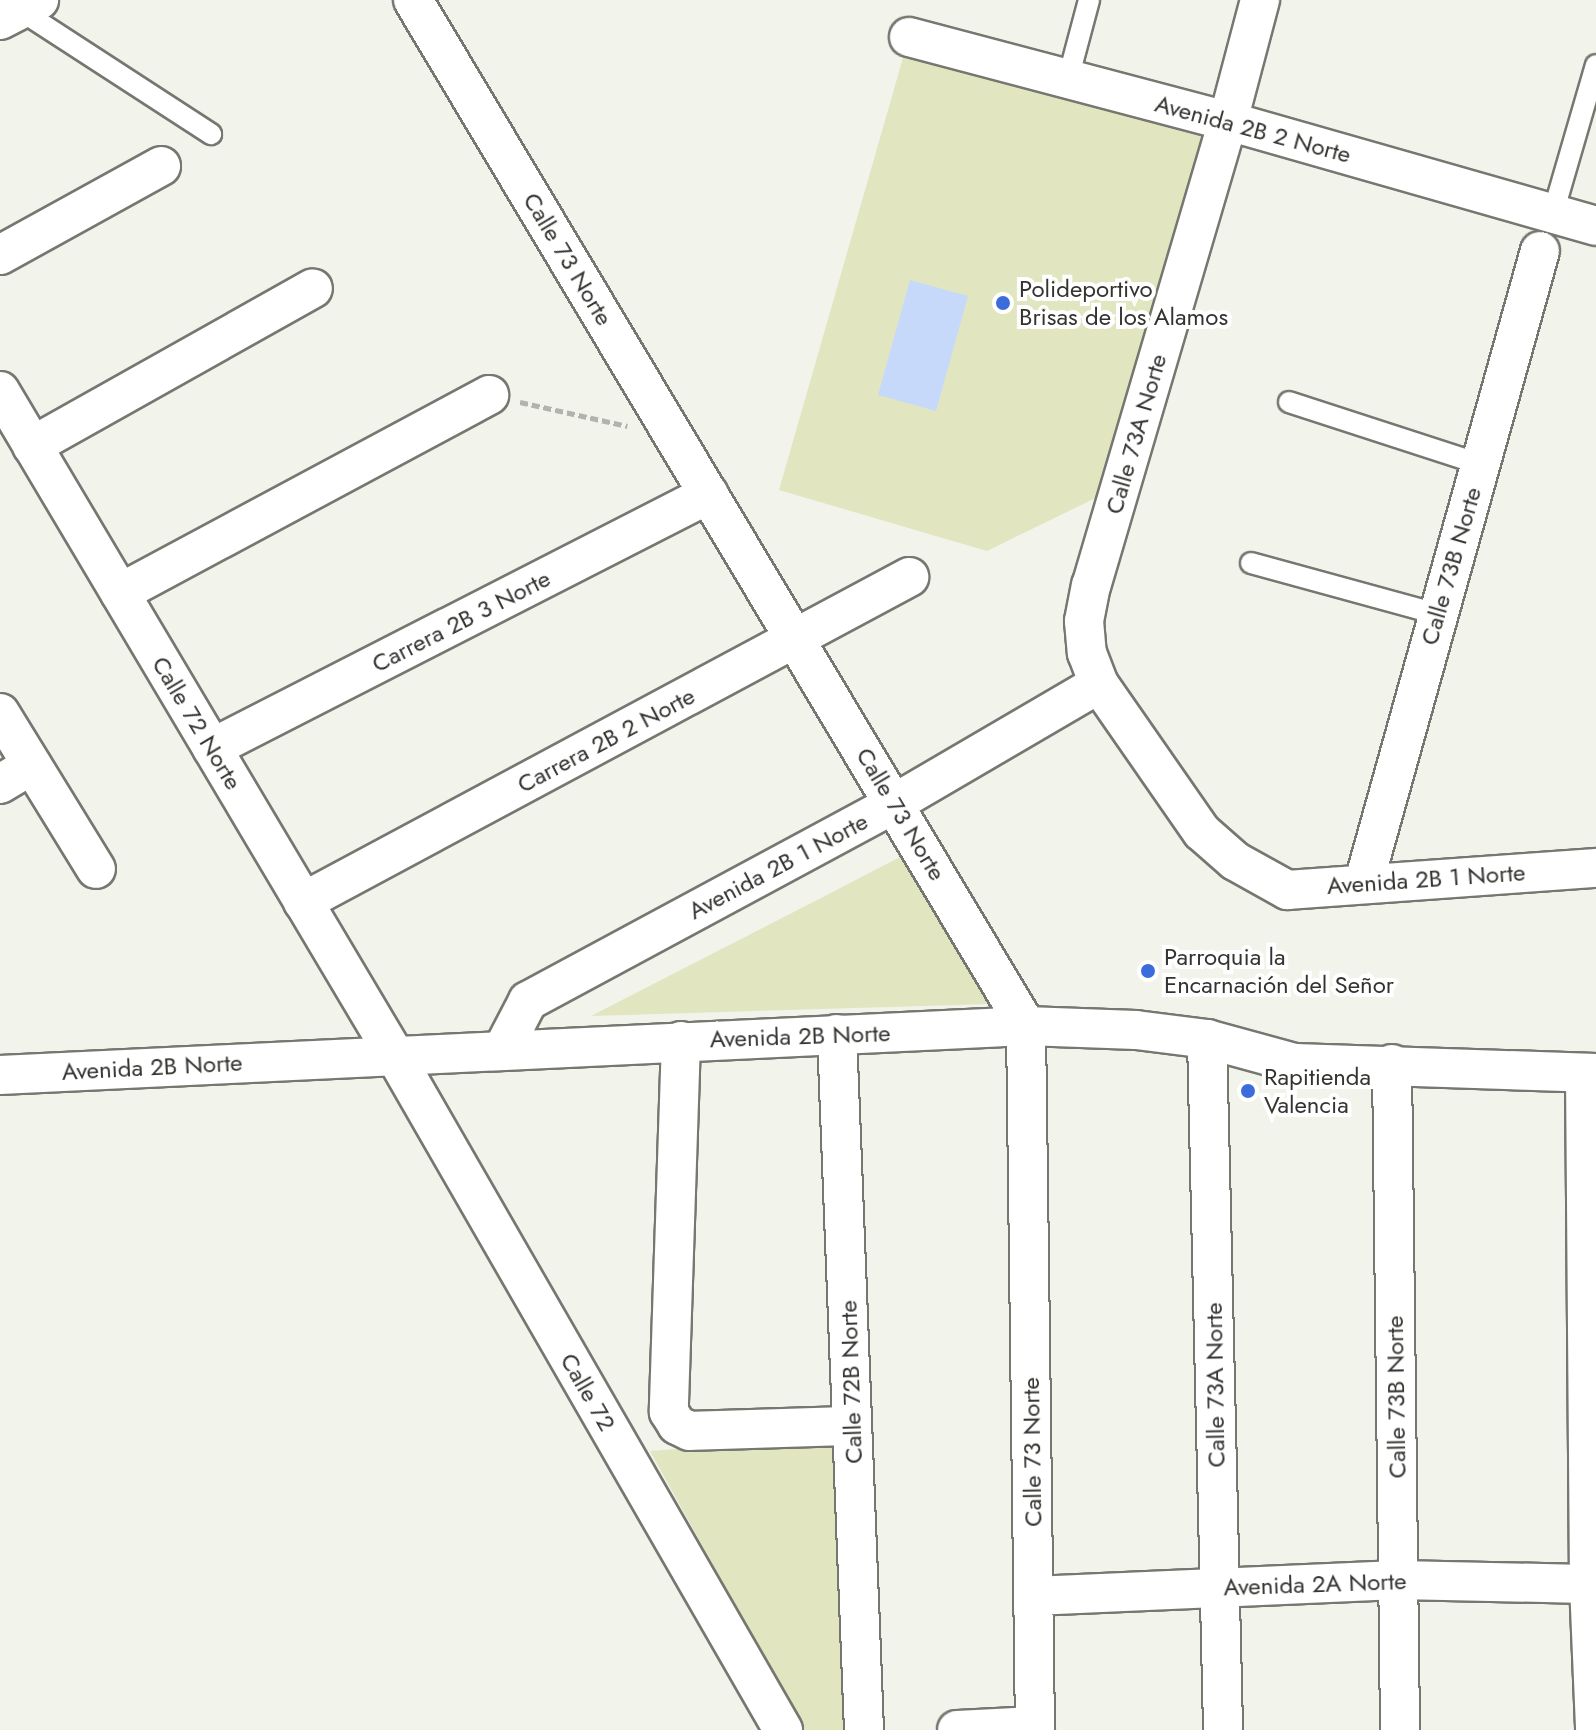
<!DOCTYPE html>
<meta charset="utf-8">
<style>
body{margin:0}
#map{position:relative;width:1596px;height:1730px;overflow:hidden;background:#f2f3eb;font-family:Jost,sans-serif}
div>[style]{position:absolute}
.green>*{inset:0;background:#e1e5c0}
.water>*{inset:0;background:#c7d9fb}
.path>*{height:5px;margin-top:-2.5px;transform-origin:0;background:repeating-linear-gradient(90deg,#b3b3ad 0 8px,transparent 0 12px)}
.roads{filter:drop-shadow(2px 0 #767770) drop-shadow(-2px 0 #767770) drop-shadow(0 2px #767770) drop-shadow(0 -2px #767770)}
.service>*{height:20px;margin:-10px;padding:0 10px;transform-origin:10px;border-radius:10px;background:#fff}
.minor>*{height:38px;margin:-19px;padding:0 19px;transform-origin:19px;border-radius:19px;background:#fff}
.dots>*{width:22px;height:22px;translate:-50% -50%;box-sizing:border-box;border:4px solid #fff;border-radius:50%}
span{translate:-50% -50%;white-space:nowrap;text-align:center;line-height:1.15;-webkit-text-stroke:8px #fff;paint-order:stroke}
.street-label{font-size:24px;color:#333330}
.poi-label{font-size:24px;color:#333330}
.left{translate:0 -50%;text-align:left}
</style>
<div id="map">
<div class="green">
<i style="clip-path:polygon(909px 37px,1228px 121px,1120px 486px,987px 551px,779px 490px)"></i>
<i style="clip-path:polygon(902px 856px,989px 1004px,591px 1016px,823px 897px)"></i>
<i style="clip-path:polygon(835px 1437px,855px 1730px,804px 1730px,650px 1451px)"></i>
</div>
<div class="water">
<i style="clip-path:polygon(910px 280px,968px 296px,936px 411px,878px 395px)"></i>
</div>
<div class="path">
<i style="left:520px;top:402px;width:110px;rotate:12.6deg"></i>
</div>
<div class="roads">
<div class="service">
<i style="left:20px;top:10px;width:228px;rotate:33deg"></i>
<i style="left:1068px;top:79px;width:82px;rotate:-75.1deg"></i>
<i style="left:1553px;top:213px;width:154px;rotate:-73.8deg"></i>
<i style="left:1289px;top:402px;width:201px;rotate:18deg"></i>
<i style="left:1251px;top:563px;width:193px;rotate:15.3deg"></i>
</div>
<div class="minor">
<i style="left:413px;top:0;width:1195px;rotate:59.14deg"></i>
<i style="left:1026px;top:1026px;width:704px;rotate:89.27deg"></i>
<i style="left:1260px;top:0;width:125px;rotate:104.8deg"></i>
<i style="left:1228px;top:121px;width:484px;rotate:106.4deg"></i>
<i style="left:1091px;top:585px;width:37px;rotate:101deg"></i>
<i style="left:1084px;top:621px;width:32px;rotate:85deg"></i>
<i style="left:1087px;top:653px;width:33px;rotate:69deg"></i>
<i style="left:1099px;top:684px;width:180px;rotate:55.2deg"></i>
<i style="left:1202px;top:832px;width:44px;rotate:41.3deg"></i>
<i style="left:1235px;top:861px;width:60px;rotate:29.1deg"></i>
<i style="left:1287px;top:890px;width:310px;rotate:-4.1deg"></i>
<i style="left:0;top:20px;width:44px;rotate:-27.1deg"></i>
<i style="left:909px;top:37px;width:330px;rotate:14.8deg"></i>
<i style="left:1228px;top:121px;width:383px;rotate:15.9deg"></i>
<i style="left:0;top:255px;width:184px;rotate:-28.9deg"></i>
<i style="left:0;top:391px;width:771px;rotate:59.28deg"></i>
<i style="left:394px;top:1054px;width:780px;rotate:60.08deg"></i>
<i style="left:32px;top:446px;width:322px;rotate:-29.3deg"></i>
<i style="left:120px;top:593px;width:419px;rotate:-28.2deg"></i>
<i style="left:0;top:713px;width:183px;rotate:58.4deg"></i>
<i style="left:212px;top:748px;width:558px;rotate:-27.07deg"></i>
<i style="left:0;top:784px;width:37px;rotate:-31deg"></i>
<i style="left:1364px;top:882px;width:655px;rotate:-74.42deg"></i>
<i style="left:303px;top:902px;width:688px;rotate:-28.2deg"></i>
<i style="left:837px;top:1034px;width:697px;rotate:87.78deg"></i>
<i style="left:1207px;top:1039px;width:691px;rotate:88.67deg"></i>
<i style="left:681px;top:1041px;width:371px;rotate:91.9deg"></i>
<i style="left:669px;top:1412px;width:15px;rotate:58deg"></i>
<i style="left:677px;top:1425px;width:14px;rotate:25deg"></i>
<i style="left:690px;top:1431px;width:162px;rotate:-1.8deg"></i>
<i style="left:503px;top:1049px;width:54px;rotate:-62.5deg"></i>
<i style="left:528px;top:1001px;width:417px;rotate:-28.3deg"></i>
<i style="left:895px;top:803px;width:236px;rotate:-30.3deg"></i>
<i style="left:1392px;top:1064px;width:666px;rotate:89.31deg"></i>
<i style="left:1585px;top:1073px;width:511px;rotate:89.55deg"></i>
<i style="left:1589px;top:1584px;width:146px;rotate:87.6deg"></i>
<i style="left:0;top:1075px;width:1027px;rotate:-2.73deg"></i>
<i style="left:1026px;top:1026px;width:110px;rotate:2.1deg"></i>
<i style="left:1136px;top:1030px;width:72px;rotate:7.2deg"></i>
<i style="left:1207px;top:1039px;width:91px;rotate:15.3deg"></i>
<i style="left:1295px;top:1063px;width:301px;rotate:1.9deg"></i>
<i style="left:1033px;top:1596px;width:365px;rotate:-2.5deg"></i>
<i style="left:1398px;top:1580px;width:198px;rotate:1.2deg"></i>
<i style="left:957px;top:1730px;width:78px;rotate:-2.9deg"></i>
</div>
</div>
<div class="dots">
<i style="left:1003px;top:303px;background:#3c6cdc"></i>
<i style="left:1148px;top:971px;background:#3c6cdc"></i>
<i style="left:1248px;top:1091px;background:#3c6cdc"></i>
</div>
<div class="street-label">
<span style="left:1253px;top:129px;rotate:15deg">Avenida 2B 2 Norte</span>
<span style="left:568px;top:259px;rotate:59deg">Calle 73 Norte</span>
<span style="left:1136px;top:434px;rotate:-74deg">Calle 73A Norte</span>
<span style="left:1451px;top:566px;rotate:-74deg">Calle 73B Norte</span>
<span style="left:461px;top:621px;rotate:-27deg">Carrera 2B 3 Norte</span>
<span style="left:197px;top:723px;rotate:59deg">Calle 72 Norte</span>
<span style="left:606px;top:740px;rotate:-28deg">Carrera 2B 2 Norte</span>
<span style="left:901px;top:814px;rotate:59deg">Calle 73 Norte</span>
<span style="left:778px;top:866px;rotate:-28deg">Avenida 2B 1 Norte</span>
<span style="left:1426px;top:879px;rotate:-4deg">Avenida 2B 1 Norte</span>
<span style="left:800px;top:1036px;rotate:-2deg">Avenida 2B Norte</span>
<span style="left:152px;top:1067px;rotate:-3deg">Avenida 2B Norte</span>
<span style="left:851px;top:1382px;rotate:-92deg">Calle 72B Norte</span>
<span style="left:1215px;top:1385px;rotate:-91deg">Calle 73A Norte</span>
<span style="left:588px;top:1392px;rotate:60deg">Calle 72</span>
<span style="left:1396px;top:1397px;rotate:-91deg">Calle 73B Norte</span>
<span style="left:1032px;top:1452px;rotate:-91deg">Calle 73 Norte</span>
<span style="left:1315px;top:1584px;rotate:-2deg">Avenida 2A Norte</span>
</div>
<div class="poi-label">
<span class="left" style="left:1019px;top:303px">Polideportivo<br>Brisas de los Alamos</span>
<span class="left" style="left:1164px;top:971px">Parroquia la<br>Encarnación del Señor</span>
<span class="left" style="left:1264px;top:1091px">Rapitienda<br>Valencia</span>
</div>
</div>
